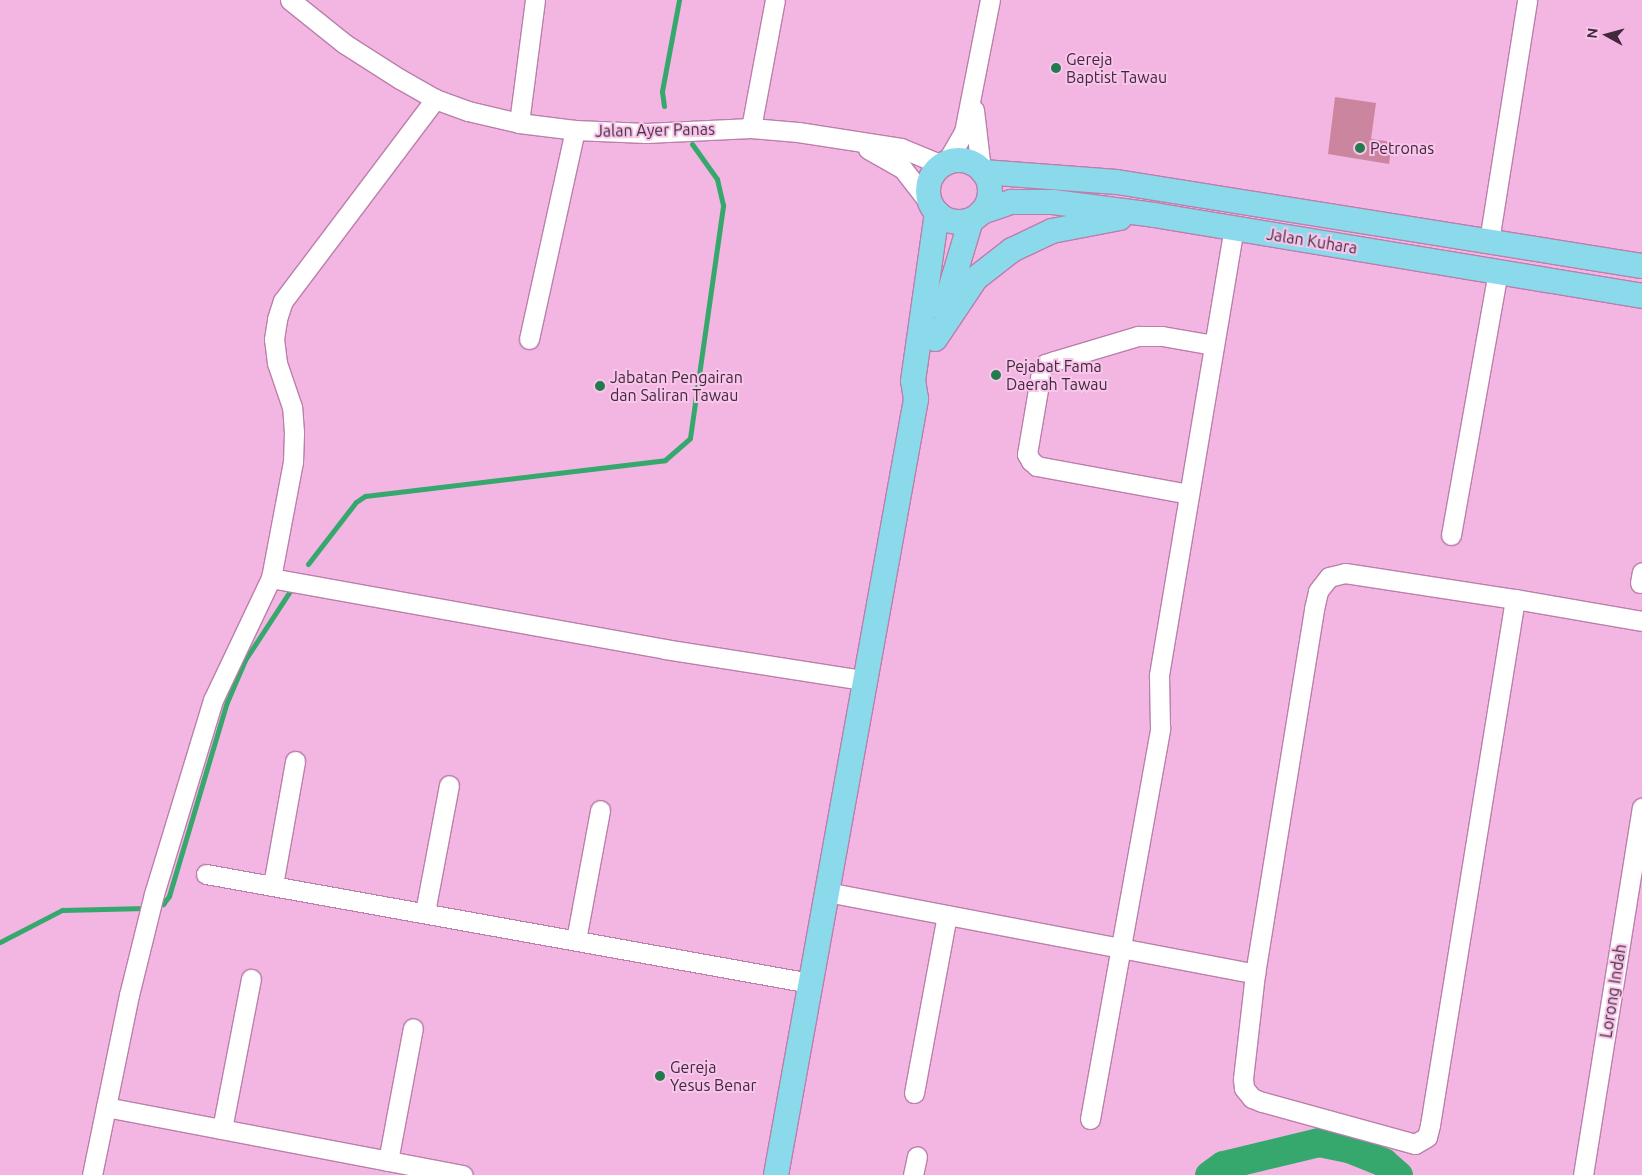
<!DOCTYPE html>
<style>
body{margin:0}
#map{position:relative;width:1642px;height:1175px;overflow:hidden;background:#f3b5e2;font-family:Ubuntu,sans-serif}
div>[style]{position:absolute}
.stream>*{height:5px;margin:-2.5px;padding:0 2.5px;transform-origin:2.5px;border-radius:2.5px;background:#36a86d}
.river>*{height:29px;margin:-14.5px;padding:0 14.5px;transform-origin:14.5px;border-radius:14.5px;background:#36a86d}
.building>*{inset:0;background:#cb859e}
.roads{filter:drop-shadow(1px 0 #ba7fab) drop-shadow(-1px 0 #ba7fab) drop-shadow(0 1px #ba7fab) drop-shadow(0 -1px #ba7fab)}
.minor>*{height:19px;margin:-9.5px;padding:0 9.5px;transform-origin:9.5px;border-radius:9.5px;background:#fff}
.major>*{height:24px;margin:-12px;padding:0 12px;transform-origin:12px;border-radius:12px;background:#8bdaec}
.major>.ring{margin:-12px;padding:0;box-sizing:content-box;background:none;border:24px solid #8bdaec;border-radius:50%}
.dots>*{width:14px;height:14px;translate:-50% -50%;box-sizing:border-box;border:2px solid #f9c6eb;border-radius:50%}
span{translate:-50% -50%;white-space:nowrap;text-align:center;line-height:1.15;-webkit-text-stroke:4px #f9c6eb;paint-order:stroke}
.poi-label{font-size:16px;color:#41293b}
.left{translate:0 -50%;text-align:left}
.street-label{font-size:16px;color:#41293b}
.north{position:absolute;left:1582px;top:10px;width:50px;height:50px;-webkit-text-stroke:4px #f9c6eb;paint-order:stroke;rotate:277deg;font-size:14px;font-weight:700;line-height:20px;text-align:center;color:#41293b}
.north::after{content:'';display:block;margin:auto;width:18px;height:22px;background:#41293b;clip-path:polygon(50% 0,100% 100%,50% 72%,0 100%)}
</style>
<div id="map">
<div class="stream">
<i style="left:664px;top:106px;width:15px;rotate:-98deg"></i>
<i style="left:662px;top:91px;width:93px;rotate:-79.4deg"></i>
<i style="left:308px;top:564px;width:78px;rotate:-52.3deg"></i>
<i style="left:356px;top:502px;width:11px;rotate:-34deg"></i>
<i style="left:365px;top:496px;width:302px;rotate:-6.8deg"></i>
<i style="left:665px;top:460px;width:33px;rotate:-41deg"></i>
<i style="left:690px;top:438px;width:235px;rotate:-81.9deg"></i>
<i style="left:723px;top:205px;width:27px;rotate:-103deg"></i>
<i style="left:717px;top:179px;width:43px;rotate:-125.5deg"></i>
<i style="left:155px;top:907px;width:9px;rotate:-21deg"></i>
<i style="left:163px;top:904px;width:10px;rotate:-53deg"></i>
<i style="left:169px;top:896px;width:202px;rotate:-73.4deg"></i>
<i style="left:227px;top:702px;width:46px;rotate:-66.8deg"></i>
<i style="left:245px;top:660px;width:82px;rotate:-56.9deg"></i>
<i style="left:0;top:942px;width:70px;rotate:-27.3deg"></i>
<i style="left:62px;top:910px;width:84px;rotate:-1.4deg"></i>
</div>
<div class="river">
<i style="left:1209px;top:1175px;width:17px;rotate:-36deg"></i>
<i style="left:1223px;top:1165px;width:99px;rotate:-13.5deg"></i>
<i style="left:1319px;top:1142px;width:33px;rotate:12deg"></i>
<i style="left:1351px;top:1149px;width:35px;rotate:22deg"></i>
<i style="left:1383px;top:1162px;width:20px;rotate:41deg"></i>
</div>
<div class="building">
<i style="clip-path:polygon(1335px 97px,1376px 103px,1371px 139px,1392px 142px,1389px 164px,1328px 154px)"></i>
</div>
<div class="roads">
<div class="minor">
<i style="left:290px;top:0;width:70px;rotate:38.7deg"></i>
<i style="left:345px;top:44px;width:65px;rotate:32.5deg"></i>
<i style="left:400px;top:79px;width:40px;rotate:29.7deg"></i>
<i style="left:435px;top:99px;width:35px;rotate:20deg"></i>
<i style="left:468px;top:111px;width:52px;rotate:13.2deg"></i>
<i style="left:519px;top:123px;width:56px;rotate:7.1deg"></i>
<i style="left:575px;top:130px;width:71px;rotate:2.4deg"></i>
<i style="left:646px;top:133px;width:105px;rotate:-2.7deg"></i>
<i style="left:751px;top:128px;width:47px;rotate:4.9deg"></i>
<i style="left:798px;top:132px;width:104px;rotate:8.8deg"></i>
<i style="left:901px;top:148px;width:44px;rotate:22.5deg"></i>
<i style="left:974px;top:110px;width:60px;rotate:83.3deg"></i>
<i style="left:519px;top:123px;width:124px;rotate:-82.6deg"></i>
<i style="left:751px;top:128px;width:130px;rotate:-79.4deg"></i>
<i style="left:868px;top:149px;width:40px;rotate:29.7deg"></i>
<i style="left:903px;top:169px;width:46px;rotate:52.1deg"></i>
<i style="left:946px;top:163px;width:36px;rotate:-60deg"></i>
<i style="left:964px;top:132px;width:135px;rotate:-78.9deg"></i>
<i style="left:1489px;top:241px;width:244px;rotate:-81deg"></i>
<i style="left:529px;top:339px;width:214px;rotate:-77.6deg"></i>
<i style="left:1189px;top:494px;width:155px;rotate:-169.6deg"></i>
<i style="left:1037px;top:466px;width:8px;rotate:-140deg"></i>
<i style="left:1031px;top:461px;width:8px;rotate:-120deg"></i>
<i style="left:1027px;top:454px;width:83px;rotate:-80.3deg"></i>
<i style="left:1041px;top:372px;width:9px;rotate:-63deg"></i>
<i style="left:1045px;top:364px;width:9px;rotate:-18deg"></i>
<i style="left:1054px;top:361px;width:88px;rotate:-16.6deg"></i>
<i style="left:1138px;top:336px;width:24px"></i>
<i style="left:1162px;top:336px;width:53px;rotate:9.8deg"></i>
<i style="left:1451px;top:535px;width:268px;rotate:-79.9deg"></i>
<i style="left:1345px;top:573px;width:172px;rotate:8.7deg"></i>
<i style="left:1515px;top:599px;width:533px;rotate:99.18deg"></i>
<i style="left:1430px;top:1125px;width:12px;rotate:104deg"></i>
<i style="left:1427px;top:1137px;width:14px;rotate:150deg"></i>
<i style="left:1415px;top:1144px;width:159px;rotate:-164.6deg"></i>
<i style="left:1262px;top:1102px;width:11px;rotate:-158deg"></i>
<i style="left:1252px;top:1098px;width:13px;rotate:-129deg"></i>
<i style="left:1244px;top:1088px;width:9px;rotate:-96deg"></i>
<i style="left:1243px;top:1079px;width:106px;rotate:-83.5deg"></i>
<i style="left:1255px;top:974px;width:370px;rotate:-80.8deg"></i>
<i style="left:1314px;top:609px;width:18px;rotate:-77deg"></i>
<i style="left:1318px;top:591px;width:18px;rotate:-52deg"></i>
<i style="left:1329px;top:577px;width:16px;rotate:-14deg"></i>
<i style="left:271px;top:578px;width:400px;rotate:10.2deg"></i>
<i style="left:665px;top:649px;width:201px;rotate:8.9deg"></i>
<i style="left:1640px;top:583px;width:11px;rotate:-80deg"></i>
<i style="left:1515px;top:599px;width:129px;rotate:9.8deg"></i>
<i style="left:206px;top:874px;width:614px;rotate:10.23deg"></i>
<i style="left:273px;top:885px;width:126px;rotate:-79.9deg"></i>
<i style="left:827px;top:892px;width:436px;rotate:10.8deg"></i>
<i style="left:425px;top:912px;width:129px;rotate:-79.3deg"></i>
<i style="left:576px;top:940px;width:132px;rotate:-79.5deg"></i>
<i style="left:914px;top:1093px;width:181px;rotate:-79.5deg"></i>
<i style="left:106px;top:1107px;width:363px;rotate:10.8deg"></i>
<i style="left:1090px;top:1119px;width:397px;rotate:-79.8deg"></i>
<i style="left:1160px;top:728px;width:53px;rotate:-91.1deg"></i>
<i style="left:1159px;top:675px;width:453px;rotate:-80.5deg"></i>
<i style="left:222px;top:1129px;width:153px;rotate:-79.1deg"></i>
<i style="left:388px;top:1161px;width:135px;rotate:-79.4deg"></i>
<i style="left:92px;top:1175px;width:184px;rotate:-78.4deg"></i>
<i style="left:129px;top:995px;width:104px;rotate:-76.1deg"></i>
<i style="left:154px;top:894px;width:203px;rotate:-73.1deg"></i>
<i style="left:213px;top:700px;width:135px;rotate:-64.6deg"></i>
<i style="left:271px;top:578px;width:118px;rotate:-79.3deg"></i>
<i style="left:293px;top:462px;width:29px;rotate:-88deg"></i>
<i style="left:294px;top:433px;width:26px;rotate:-94deg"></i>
<i style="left:292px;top:407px;width:46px;rotate:-108.8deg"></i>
<i style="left:277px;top:363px;width:24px;rotate:-97deg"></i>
<i style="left:274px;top:339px;width:20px;rotate:-81deg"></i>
<i style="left:277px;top:319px;width:19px;rotate:-72deg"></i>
<i style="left:283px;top:301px;width:253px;rotate:-53deg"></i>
<i style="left:913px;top:1175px;width:19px;rotate:-78deg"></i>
<i style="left:1583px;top:1175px;width:372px;rotate:-80.9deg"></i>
</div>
<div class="major">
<i class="ring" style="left:928px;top:160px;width:38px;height:38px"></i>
<i style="left:983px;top:172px;width:134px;rotate:4.3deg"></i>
<i style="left:1117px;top:182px;width:532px;rotate:9.09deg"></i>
<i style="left:982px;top:212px;width:31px;rotate:-19deg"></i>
<i style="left:1011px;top:202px;width:42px"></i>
<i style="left:1053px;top:202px;width:102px;rotate:7.3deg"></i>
<i style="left:1154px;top:215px;width:495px;rotate:9.4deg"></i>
<i style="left:944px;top:310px;width:94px;rotate:-73.3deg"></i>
<i style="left:935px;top:339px;width:73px;rotate:-56.1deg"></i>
<i style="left:976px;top:278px;width:46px;rotate:-37.9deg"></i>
<i style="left:1012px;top:250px;width:44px;rotate:-25.4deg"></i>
<i style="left:1052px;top:231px;width:69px;rotate:-10.8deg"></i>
<i style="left:776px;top:1175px;width:789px;rotate:-79.77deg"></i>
<i style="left:916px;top:399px;width:18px;rotate:-99deg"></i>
<i style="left:913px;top:381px;width:170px;rotate:-81.9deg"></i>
</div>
</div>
<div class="dots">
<i style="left:1056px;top:68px;background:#237a4d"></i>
<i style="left:1360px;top:148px;background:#237a4d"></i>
<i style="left:996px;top:375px;background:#237a4d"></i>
<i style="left:600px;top:386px;background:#237a4d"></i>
<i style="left:660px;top:1076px;background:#237a4d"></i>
</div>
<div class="poi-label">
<span class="left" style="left:1066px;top:68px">Gereja<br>Baptist Tawau</span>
<span class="left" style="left:1370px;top:148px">Petronas</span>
<span class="left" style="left:1006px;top:375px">Pejabat Fama<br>Daerah Tawau</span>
<span class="left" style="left:610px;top:386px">Jabatan Pengairan<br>dan Saliran Tawau</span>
<span class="left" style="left:670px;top:1076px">Gereja<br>Yesus Benar</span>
</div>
<div class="street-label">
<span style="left:655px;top:130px;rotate:-1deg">Jalan Ayer Panas</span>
<span style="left:1312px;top:241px;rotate:9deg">Jalan Kuhara</span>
<span style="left:1613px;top:991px;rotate:-81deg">Lorong Indah</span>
</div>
<div class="north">N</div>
</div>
